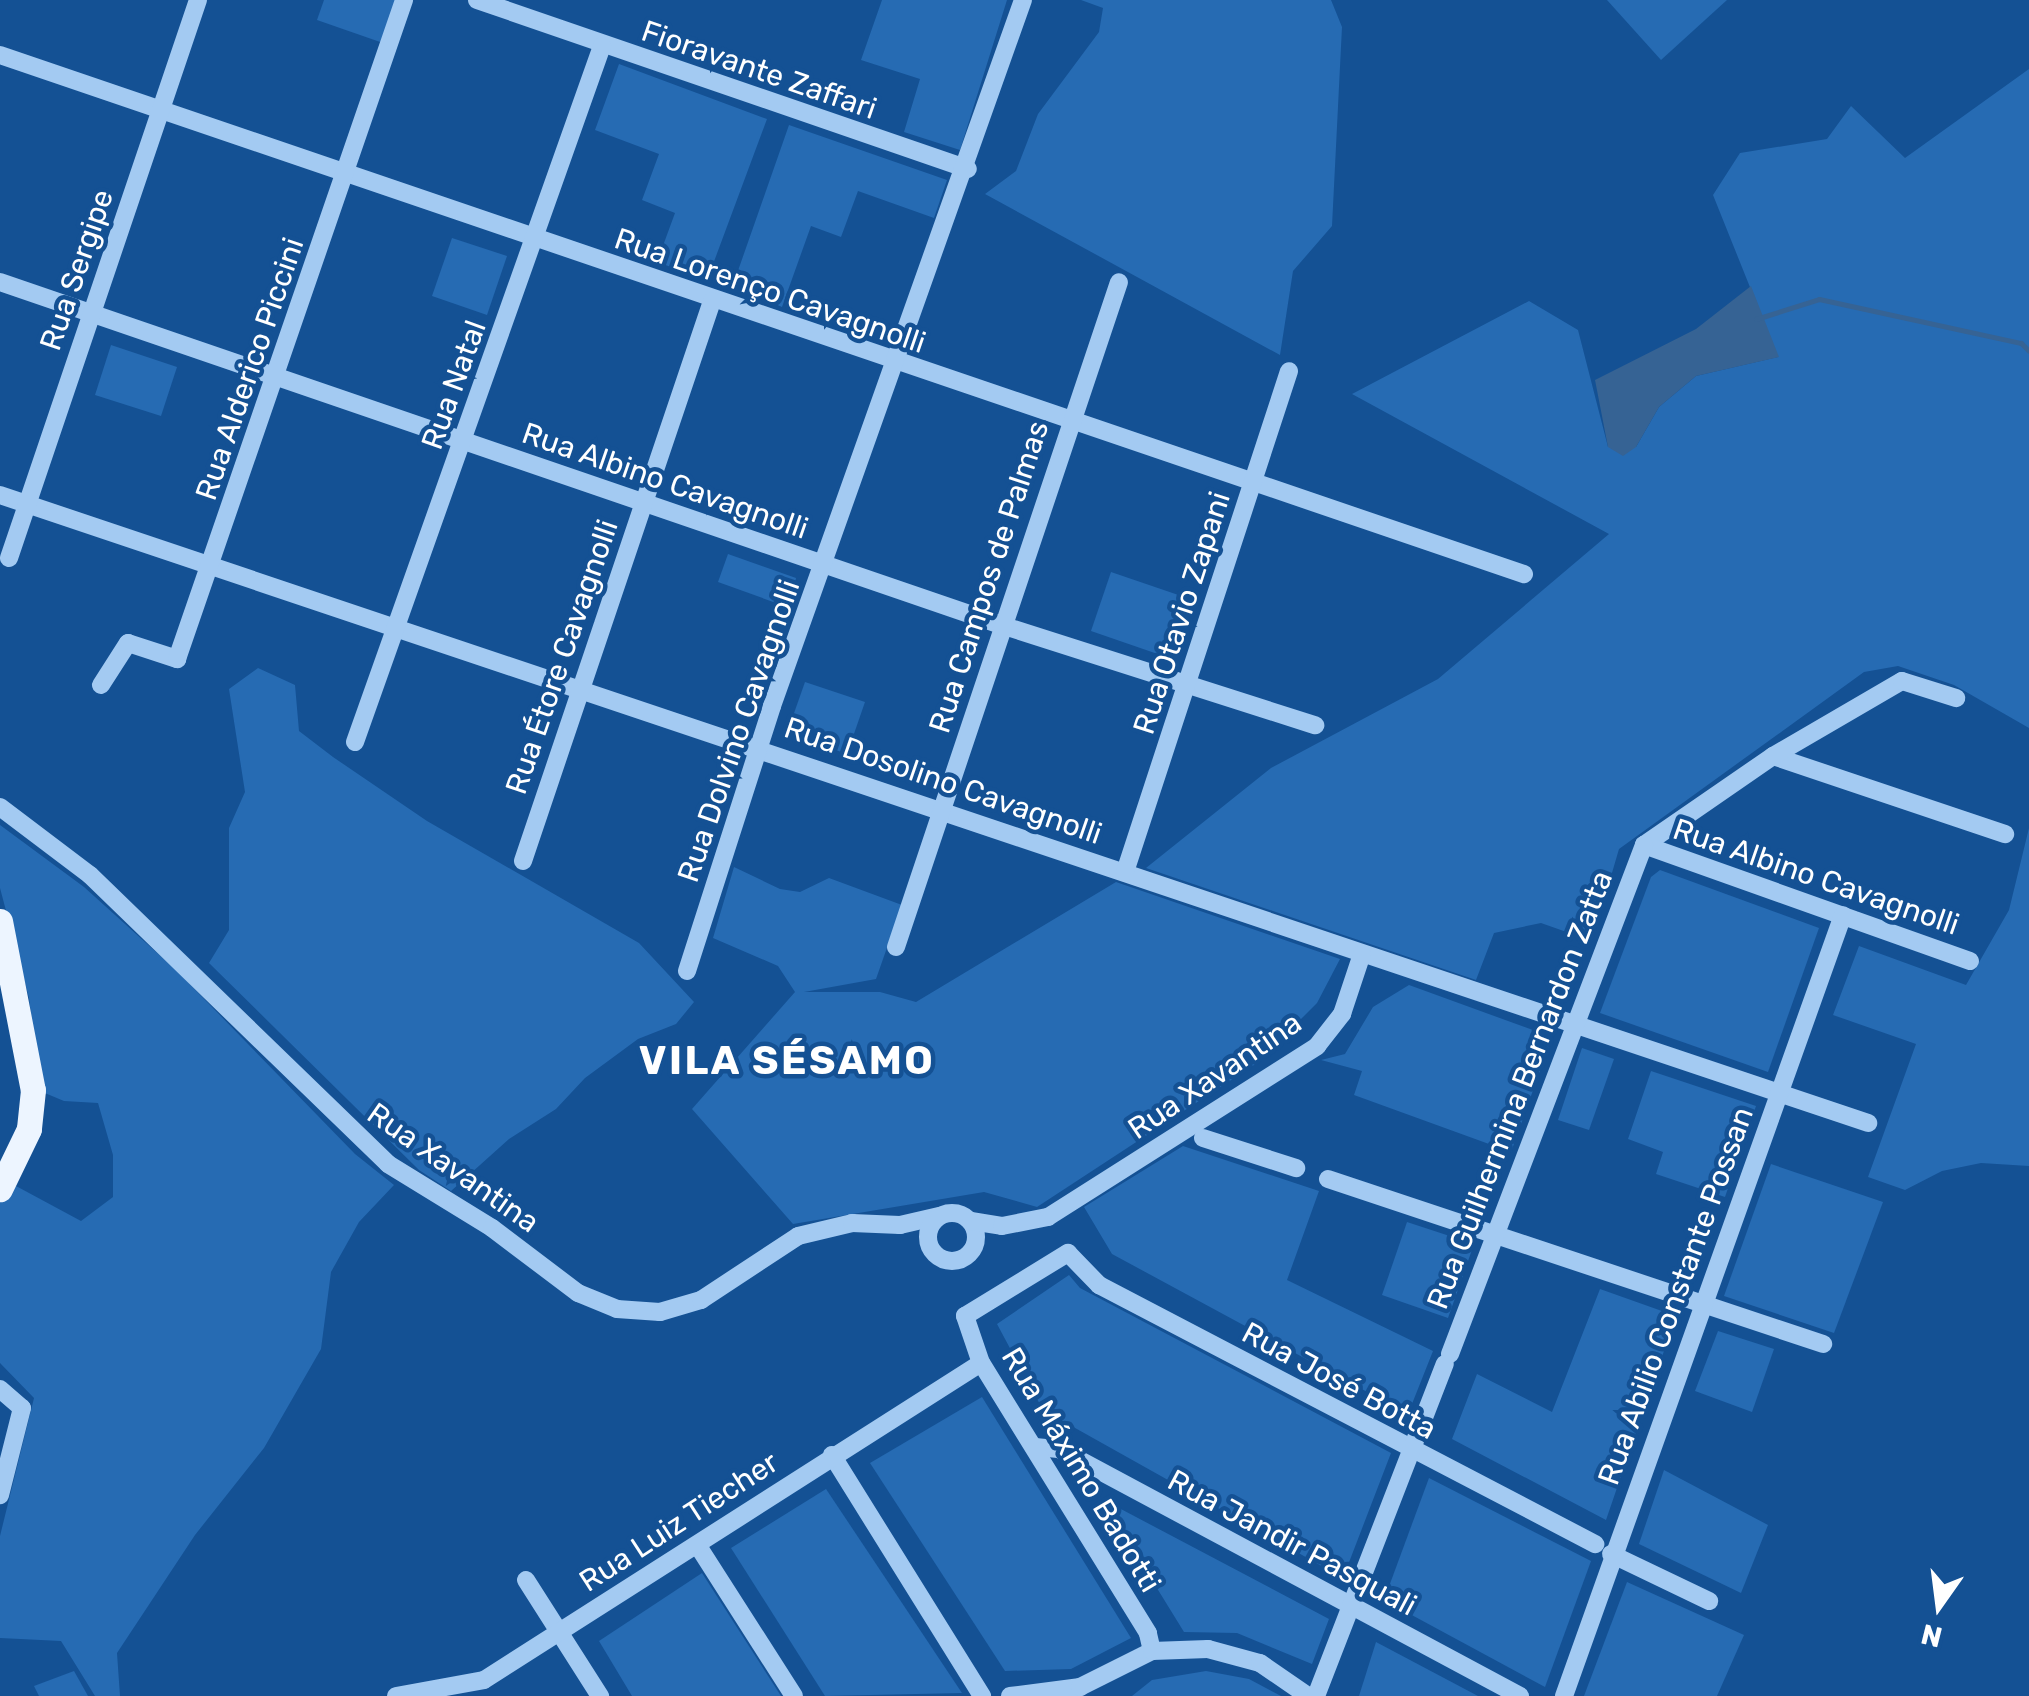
<!DOCTYPE html>
<meta charset="utf-8">
<style>
body{margin:0}
#map{position:relative;width:2029px;height:1696px;overflow:hidden;background:#145194;font-family:Rubik,sans-serif}
div>[style]{position:absolute}
.green>*{inset:0;background:#266bb3}
.water>*{inset:0;background:#366394}
.stream>*{height:5px;margin:-2.5px;padding:0 2.5px;transform-origin:2.5px;border-radius:2.5px;background:#366394}
.minor>*{height:18px;margin:-9px;padding:0 9px;transform-origin:9px;border-radius:9px;background:#a3caf2}
.minor>.ring{margin:-9px;padding:0;box-sizing:content-box;background:none;border:18px solid #a3caf2;border-radius:50%}
.major>*{height:25px;margin:-12.5px;padding:0 12.5px;transform-origin:12.5px;border-radius:12.5px;background:#edf5ff}
span{translate:-50% -50%;white-space:nowrap;text-align:center;line-height:1.15;-webkit-text-stroke:9px #145194;paint-order:stroke}
.street-label{font-size:30px;color:#fff}
.district-label{font-size:40px;color:#fff;font-weight:700;letter-spacing:2.5px}
.north{position:absolute;left:1889px;top:1556px;width:100px;height:100px;-webkit-text-stroke:8px #145194;paint-order:stroke;rotate:194deg;font-size:28px;font-weight:700;line-height:40px;text-align:center;color:#fff}
.north::after{content:'';display:block;margin:auto;width:35px;height:45px;background:#fff;clip-path:polygon(50% 0,100% 100%,50% 72%,0 100%)}
</style>
<div id="map">
<div class="green">
<i style="clip-path:polygon(324px 0,397px 0,383px 43px,317px 20px)"></i>
<i style="clip-path:polygon(882px 0,1007px 0,960px 150px,904px 132px,920px 79px,861px 60px)"></i>
<i style="clip-path:polygon(1081px 0,1331px 0,1342px 27px,1332px 226px,1293px 271px,1280px 355px,985px 194px,1016px 171px,1038px 114px,1099px 32px,1103px 8px)"></i>
<i style="clip-path:polygon(1607px 0,1727px 0,1661px 60px)"></i>
<i style="clip-path:polygon(619px 64px,767px 119px,709px 275px,702px 278px,657px 262px,675px 213px,642px 200px,659px 154px,595px 130px)"></i>
<i style="clip-path:polygon(2029px 69px,2029px 728px,1954px 685px,1898px 666px,1864px 672px,1619px 849px,1592px 941px,1541px 923px,1494px 933px,1476px 980px,1146px 868px,1271px 768px,1438px 679px,1609px 534px,1352px 394px,1529px 301px,1578px 330px,1608px 447px,1636px 447px,1659px 407px,1696px 376px,1778px 357px,1713px 195px,1740px 153px,1827px 139px,1851px 106px,1905px 158px)"></i>
<i style="clip-path:polygon(789px 125px,947px 180px,934px 218px,858px 191px,841px 237px,811px 226px,782px 307px,733px 285px)"></i>
<i style="clip-path:polygon(452px 238px,507px 256px,487px 315px,432px 296px)"></i>
<i style="clip-path:polygon(111px 345px,177px 367px,161px 416px,95px 395px)"></i>
<i style="clip-path:polygon(728px 554px,796px 578px,790px 608px,718px 582px)"></i>
<i style="clip-path:polygon(1111px 572px,1196px 601px,1175px 660px,1091px 631px)"></i>
<i style="clip-path:polygon(258px 668px,295px 685px,299px 731px,333px 757px,427px 821px,639px 943px,694px 1002px,676px 1024px,638px 1039px,585px 1078px,556px 1109px,509px 1139px,451px 1191px,419px 1170px,209px 963px,229px 930px,229px 828px,245px 792px,229px 689px)"></i>
<i style="clip-path:polygon(805px 682px,865px 702px,847px 754px,787px 733px)"></i>
<i style="clip-path:polygon(0 825px,84px 887px,176px 970px,355px 1154px,394px 1185px,359px 1222px,331px 1272px,321px 1349px,264px 1448px,195px 1535px,117px 1653px,120px 1696px,95px 1696px,61px 1641px,0 1638px,0 1536px,34px 1398px,0 1363px,0 1202px,16px 1186px,81px 1221px,113px 1197px,113px 1155px,98px 1103px,64px 1101px,40px 1091px,29px 998px,0 888px)"></i>
<i style="clip-path:polygon(2029px 828px,2029px 1166px,1981px 1163px,1942px 1171px,1905px 1190px,1868px 1177px,1916px 1044px,1833px 1015px,1859px 946px,1966px 985px,2009px 910px)"></i>
<i style="clip-path:polygon(734px 867px,780px 889px,800px 892px,829px 878px,902px 905px,876px 979px,804px 992px,880px 992px,916px 1002px,1116px 882px,1340px 959px,1317px 1003px,1257px 1063px,1037px 1207px,984px 1192px,793px 1224px,692px 1109px,795px 992px,778px 966px,713px 938px)"></i>
<i style="clip-path:polygon(1660px 870px,1819px 928px,1768px 1072px,1600px 1013px,1651px 877px)"></i>
<i style="clip-path:polygon(1409px 985px,1552px 1037px,1511px 1152px,1354px 1095px,1362px 1071px,1321px 1060px,1345px 1054px,1373px 1007px)"></i>
<i style="clip-path:polygon(1582px 1048px,1614px 1059px,1589px 1130px,1558px 1120px)"></i>
<i style="clip-path:polygon(1651px 1071px,1756px 1106px,1725px 1197px,1656px 1174px,1663px 1152px,1628px 1139px)"></i>
<i style="clip-path:polygon(1183px 1146px,1319px 1191px,1287px 1280px,1433px 1351px,1408px 1414px,1112px 1254px,1084px 1207px)"></i>
<i style="clip-path:polygon(1771px 1164px,1883px 1202px,1834px 1333px,1724px 1296px)"></i>
<i style="clip-path:polygon(1407px 1222px,1474px 1244px,1448px 1318px,1382px 1295px)"></i>
<i style="clip-path:polygon(1069px 1275px,1080px 1288px,1391px 1453px,1343px 1578px,1043px 1410px,997px 1324px)"></i>
<i style="clip-path:polygon(1600px 1289px,1676px 1316px,1606px 1520px,1452px 1439px,1477px 1374px,1552px 1412px)"></i>
<i style="clip-path:polygon(1718px 1331px,1774px 1349px,1752px 1412px,1695px 1391px)"></i>
<i style="clip-path:polygon(982px 1397px,1131px 1638px,1071px 1669px,1005px 1671px,870px 1463px)"></i>
<i style="clip-path:polygon(1664px 1470px,1768px 1525px,1741px 1593px,1639px 1544px)"></i>
<i style="clip-path:polygon(1429px 1478px,1591px 1561px,1545px 1687px,1384px 1600px)"></i>
<i style="clip-path:polygon(826px 1489px,962px 1693px,825px 1696px,731px 1548px)"></i>
<i style="clip-path:polygon(1102px 1499px,1329px 1619px,1312px 1664px,1237px 1633px,1184px 1632px)"></i>
<i style="clip-path:polygon(702px 1573px,781px 1696px,632px 1696px,599px 1641px)"></i>
<i style="clip-path:polygon(1627px 1582px,1744px 1635px,1717px 1696px,1584px 1696px)"></i>
<i style="clip-path:polygon(1376px 1642px,1478px 1696px,1359px 1696px)"></i>
<i style="clip-path:polygon(74px 1671px,88px 1696px,39px 1696px,34px 1686px)"></i>
<i style="clip-path:polygon(1206px 1671px,1249px 1679px,1281px 1696px,1132px 1696px,1152px 1680px)"></i>
</div>
<div class="water">
<i style="clip-path:polygon(1751px 286px,1779px 357px,1696px 376px,1659px 407px,1636px 447px,1623px 456px,1608px 447px,1595px 380px,1696px 329px)"></i>
</div>
<div class="stream">
<i style="left:1756px;top:319px;width:66px;rotate:-17.6deg"></i>
<i style="left:1819px;top:299px;width:207px;rotate:12.3deg"></i>
<i style="left:2021px;top:343px;width:11px;rotate:45deg"></i>
</div>
<div class="minor">
<i style="left:477px;top:0;width:519px;rotate:18.99deg"></i>
<i style="left:0;top:55px;width:1610px;rotate:18.81deg"></i>
<i style="left:0;top:282px;width:1058px;rotate:18.91deg"></i>
<i style="left:1001px;top:625px;width:330px;rotate:17.7deg"></i>
<i style="left:0;top:495px;width:1971px;rotate:18.58deg"></i>
<i style="left:9px;top:558px;width:589px;rotate:-71.29deg"></i>
<i style="left:101px;top:685px;width:50px;rotate:-57.3deg"></i>
<i style="left:128px;top:643px;width:52px;rotate:18.1deg"></i>
<i style="left:177px;top:659px;width:697px;rotate:-70.99deg"></i>
<i style="left:355px;top:742px;width:739px;rotate:-70.46deg"></i>
<i style="left:1773px;top:756px;width:245px;rotate:18.6deg"></i>
<i style="left:0;top:807px;width:113px;rotate:37.1deg"></i>
<i style="left:90px;top:875px;width:415px;rotate:44.1deg"></i>
<i style="left:388px;top:1164px;width:122px;rotate:31.6deg"></i>
<i style="left:492px;top:1228px;width:108px;rotate:37.1deg"></i>
<i style="left:578px;top:1293px;width:42px;rotate:22.3deg"></i>
<i style="left:617px;top:1309px;width:43px;rotate:4deg"></i>
<i style="left:660px;top:1312px;width:43px;rotate:-16.3deg"></i>
<i style="left:701px;top:1300px;width:116px;rotate:-33.4deg"></i>
<i style="left:798px;top:1236px;width:56px;rotate:-13.5deg"></i>
<i style="left:852px;top:1223px;width:48px;rotate:2.4deg"></i>
<i style="left:900px;top:1225px;width:40px;rotate:-13deg"></i>
<i style="left:1644px;top:845px;width:157px;rotate:-34.6deg"></i>
<i style="left:1773px;top:756px;width:149px;rotate:-30.2deg"></i>
<i style="left:1902px;top:681px;width:57px;rotate:17.5deg"></i>
<i style="left:1644px;top:845px;width:346px;rotate:19.6deg"></i>
<i style="left:523px;top:861px;width:591px;rotate:-71.35deg"></i>
<i style="left:1125px;top:872px;width:527px;rotate:-71.87deg"></i>
<i style="left:896px;top:947px;width:701px;rotate:-71.46deg"></i>
<i style="left:687px;top:971px;width:278px;rotate:-72.2deg"></i>
<i style="left:772px;top:706px;width:749px;rotate:-70.43deg"></i>
<i style="left:1203px;top:1138px;width:98px;rotate:17.9deg"></i>
<i style="left:1328px;top:1179px;width:522px;rotate:18.43deg"></i>
<i class="ring" style="left:928px;top:1213px;width:30px;height:30px"></i>
<i style="left:971px;top:1221px;width:31px;rotate:9deg"></i>
<i style="left:1002px;top:1226px;width:47px;rotate:-11.1deg"></i>
<i style="left:1048px;top:1217px;width:319px;rotate:-32.4deg"></i>
<i style="left:1317px;top:1046px;width:41px;rotate:-52deg"></i>
<i style="left:1342px;top:1014px;width:63px;rotate:-71.6deg"></i>
<i style="left:1450px;top:1354px;width:545px;rotate:-69.14deg"></i>
<i style="left:0;top:1389px;width:29px;rotate:41deg"></i>
<i style="left:22px;top:1408px;width:90px;rotate:104.2deg"></i>
<i style="left:1035px;top:1447px;width:24px;rotate:5deg"></i>
<i style="left:1059px;top:1449px;width:523px;rotate:28.18deg"></i>
<i style="left:832px;top:1455px;width:284px;rotate:58.1deg"></i>
<i style="left:698px;top:1546px;width:178px;rotate:57.4deg"></i>
<i style="left:1611px;top:1554px;width:109px;rotate:25.6deg"></i>
<i style="left:526px;top:1580px;width:138px;rotate:57.5deg"></i>
<i style="left:1152px;top:1651px;width:18px;rotate:-103deg"></i>
<i style="left:1148px;top:1633px;width:317px;rotate:-121.7deg"></i>
<i style="left:981px;top:1363px;width:50px;rotate:-108.8deg"></i>
<i style="left:965px;top:1316px;width:121px;rotate:-31.5deg"></i>
<i style="left:1068px;top:1253px;width:45px;rotate:45.9deg"></i>
<i style="left:1099px;top:1285px;width:560px;rotate:27.57deg"></i>
<i style="left:396px;top:1696px;width:89px;rotate:-10.3deg"></i>
<i style="left:484px;top:1680px;width:589px;rotate:-32.53deg"></i>
<i style="left:1010px;top:1696px;width:71px;rotate:-7.3deg"></i>
<i style="left:1080px;top:1687px;width:80px;rotate:-26.6deg"></i>
<i style="left:1152px;top:1651px;width:56px;rotate:-2deg"></i>
<i style="left:1208px;top:1649px;width:54px;rotate:15.1deg"></i>
<i style="left:1260px;top:1663px;width:58px;rotate:34.5deg"></i>
<i style="left:1316px;top:1696px;width:356px;rotate:-68.8deg"></i>
<i style="left:1564px;top:1696px;width:829px;rotate:-70.34deg"></i>
</div>
<div class="major">
<i style="left:0;top:921px;width:172px;rotate:79deg"></i>
<i style="left:33px;top:1090px;width:39px;rotate:96deg"></i>
<i style="left:29px;top:1129px;width:67px;rotate:115.8deg"></i>
</div>
<div class="street-label">
<span style="left:759px;top:70px;rotate:19deg">Fioravante Zaffari</span>
<span style="left:77px;top:270px;rotate:-71deg">Rua Sergipe</span>
<span style="left:770px;top:291px;rotate:19deg">Rua Lorenço Cavagnolli</span>
<span style="left:250px;top:369px;rotate:-71deg">Rua Alderico Piccini</span>
<span style="left:454px;top:385px;rotate:-70deg">Rua Natal</span>
<span style="left:665px;top:481px;rotate:19deg">Rua Albino Cavagnolli</span>
<span style="left:989px;top:577px;rotate:-72deg">Rua Campos de Palmas</span>
<span style="left:1182px;top:613px;rotate:-72deg">Rua Otavio Zapani</span>
<span style="left:562px;top:657px;rotate:-71deg">Rua Étore Cavagnolli</span>
<span style="left:739px;top:731px;rotate:-71deg">Rua Dolvino Cavagnolli</span>
<span style="left:943px;top:781px;rotate:19deg">Rua Dosolino Cavagnolli</span>
<span style="left:1816px;top:877px;rotate:19deg">Rua Albino Cavagnolli</span>
<span style="left:1215px;top:1076px;rotate:-34deg">Rua Xavantina</span>
<span style="left:1520px;top:1090px;rotate:-69deg">Rua Guilhermina Bernardon Zatta</span>
<span style="left:453px;top:1168px;rotate:35deg">Rua Xavantina</span>
<span style="left:1676px;top:1296px;rotate:-70deg">Rua Abilio Constante Possan</span>
<span style="left:1339px;top:1381px;rotate:28deg">Rua José Botta</span>
<span style="left:1081px;top:1470px;rotate:59deg">Rua Máximo Badotti</span>
<span style="left:679px;top:1522px;rotate:-33deg">Rua Luiz Tiecher</span>
<span style="left:1292px;top:1543px;rotate:28deg">Rua Jandir Pasquali</span>
</div>
<div class="district-label">
<span style="left:787px;top:1061px">VILA SÉSAMO</span>
</div>
<div class="north">N</div>
</div>
